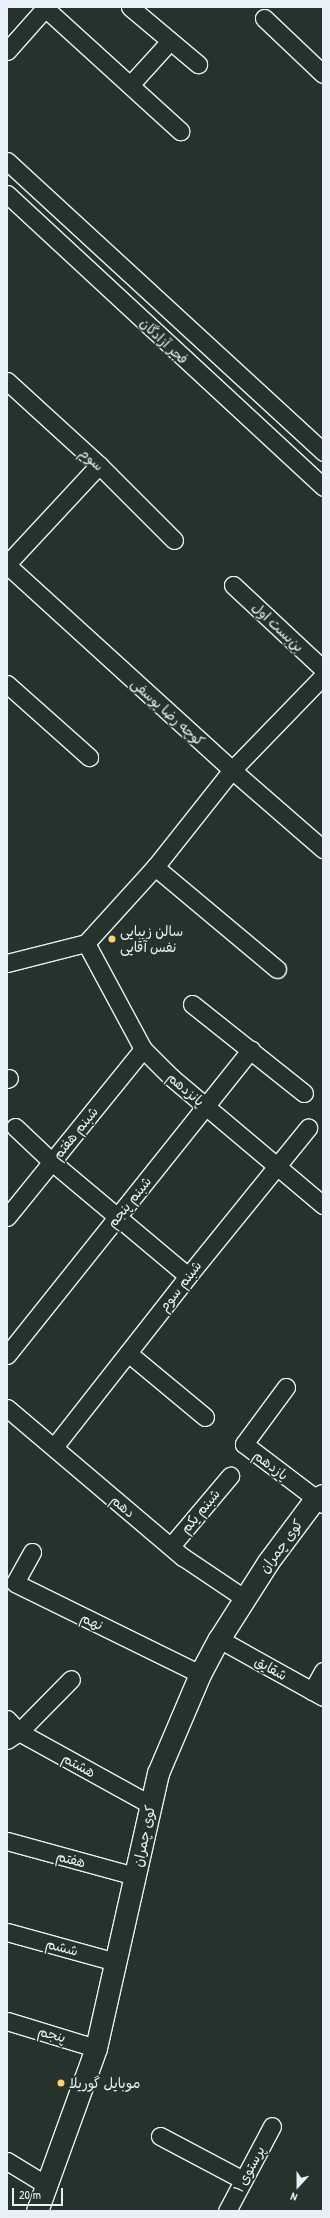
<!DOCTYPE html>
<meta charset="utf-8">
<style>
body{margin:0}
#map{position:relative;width:330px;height:2218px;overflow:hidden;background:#26332d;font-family:"Patrick Hand","Playpen Sans Arabic",sans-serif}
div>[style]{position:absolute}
.roads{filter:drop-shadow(1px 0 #e8f1f8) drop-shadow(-1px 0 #e8f1f8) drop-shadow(0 1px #e8f1f8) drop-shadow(0 -1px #e8f1f8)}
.minor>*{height:17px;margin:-8.5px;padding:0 8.5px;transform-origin:8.5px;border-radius:8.5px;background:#26332d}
.major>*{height:21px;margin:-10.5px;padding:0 10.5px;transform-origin:10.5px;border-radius:10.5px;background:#26332d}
.dots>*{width:11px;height:11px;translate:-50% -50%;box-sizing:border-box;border:2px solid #26332d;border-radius:50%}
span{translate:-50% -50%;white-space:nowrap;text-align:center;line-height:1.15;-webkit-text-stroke:3.5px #26332d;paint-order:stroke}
.street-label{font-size:14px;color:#e8f1f8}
.poi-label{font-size:14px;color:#e8f1f8}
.left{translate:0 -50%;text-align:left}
.frame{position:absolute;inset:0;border:8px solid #e8f1f8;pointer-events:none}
.north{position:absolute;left:278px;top:2166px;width:40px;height:40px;-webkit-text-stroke:3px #26332d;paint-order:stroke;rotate:201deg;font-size:11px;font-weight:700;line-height:16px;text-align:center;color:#e8f1f8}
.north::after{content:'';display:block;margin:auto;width:14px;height:18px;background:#e8f1f8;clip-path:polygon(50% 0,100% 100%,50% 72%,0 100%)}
.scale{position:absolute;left:12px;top:2188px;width:51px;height:18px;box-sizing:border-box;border:2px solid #e8f1f8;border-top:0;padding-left:5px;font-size:12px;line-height:14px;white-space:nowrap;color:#e8f1f8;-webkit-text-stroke:3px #26332d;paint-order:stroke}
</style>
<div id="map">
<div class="roads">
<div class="minor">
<i style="left:130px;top:7px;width:89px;rotate:40deg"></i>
<i style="left:45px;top:8px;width:183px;rotate:42.3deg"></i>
<i style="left:264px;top:18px;width:81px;rotate:43.5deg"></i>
<i style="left:7px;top:51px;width:59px;rotate:-48.4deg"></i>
<i style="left:130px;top:85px;width:59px;rotate:-47.7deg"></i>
<i style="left:7px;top:161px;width:430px;rotate:42.6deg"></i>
<i style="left:7px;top:194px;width:431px;rotate:42.8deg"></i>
<i style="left:7px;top:381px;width:125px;rotate:42.4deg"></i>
<i style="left:99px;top:465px;width:106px;rotate:45deg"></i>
<i style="left:7px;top:564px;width:135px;rotate:-47.1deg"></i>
<i style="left:7px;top:565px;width:304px;rotate:42.3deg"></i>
<i style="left:232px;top:770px;width:131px;rotate:-45.9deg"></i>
<i style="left:233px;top:585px;width:123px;rotate:43deg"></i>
<i style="left:7px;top:684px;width:110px;rotate:41.7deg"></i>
<i style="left:155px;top:867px;width:159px;rotate:39.9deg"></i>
<i style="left:86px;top:943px;width:120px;rotate:61.7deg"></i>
<i style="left:143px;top:1049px;width:40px;rotate:45deg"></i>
<i style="left:171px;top:1077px;width:199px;rotate:40.1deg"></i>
<i style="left:7px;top:963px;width:81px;rotate:-14.2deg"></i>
<i style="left:86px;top:943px;width:103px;rotate:-47.8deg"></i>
<i style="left:155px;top:867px;width:124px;rotate:-51.6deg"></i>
<i style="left:232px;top:770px;width:121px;rotate:41deg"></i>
<i style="left:192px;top:1004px;width:143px;rotate:38.5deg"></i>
<i style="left:7px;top:1079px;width:2px;rotate:-27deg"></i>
<i style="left:15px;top:1127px;width:51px;rotate:43.4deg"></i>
<i style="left:52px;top:1162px;width:177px;rotate:40deg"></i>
<i style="left:7px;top:1217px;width:216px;rotate:-51deg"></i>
<i style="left:128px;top:1353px;width:100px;rotate:39.7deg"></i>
<i style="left:7px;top:1355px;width:391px;rotate:-51.4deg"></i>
<i style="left:286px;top:1387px;width:71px;rotate:126.4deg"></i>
<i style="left:244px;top:1444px;width:99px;rotate:37.2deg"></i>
<i style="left:7px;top:1408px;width:231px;rotate:40.3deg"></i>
<i style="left:183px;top:1557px;width:73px;rotate:33.9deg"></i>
<i style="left:54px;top:1447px;width:217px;rotate:-51.9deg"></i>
<i style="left:188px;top:1276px;width:191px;rotate:-51deg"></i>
<i style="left:171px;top:1546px;width:92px;rotate:-49.9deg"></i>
<i style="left:32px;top:1552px;width:35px;rotate:119deg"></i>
<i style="left:15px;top:1583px;width:206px;rotate:26.2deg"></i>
<i style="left:219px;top:1639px;width:119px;rotate:29.1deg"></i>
<i style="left:312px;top:1691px;width:23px;rotate:-61deg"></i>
<i style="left:7px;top:1719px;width:18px;rotate:47deg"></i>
<i style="left:19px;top:1732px;width:74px;rotate:-45.5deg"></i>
<i style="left:7px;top:1740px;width:14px;rotate:-34deg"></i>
<i style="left:19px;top:1732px;width:151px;rotate:28.9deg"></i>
<i style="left:7px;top:1841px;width:133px;rotate:15.3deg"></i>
<i style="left:7px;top:1932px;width:113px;rotate:15.4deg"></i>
<i style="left:7px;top:2021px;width:93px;rotate:16.9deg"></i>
<i style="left:160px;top:2136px;width:94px;rotate:27.9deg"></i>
<i style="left:7px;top:2161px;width:48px;rotate:31.4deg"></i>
<i style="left:227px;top:2211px;width:96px;rotate:-62.1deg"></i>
</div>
<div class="major">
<i style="left:37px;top:2211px;width:173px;rotate:-70.1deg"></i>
<i style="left:96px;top:2048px;width:282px;rotate:-77.3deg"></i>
<i style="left:158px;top:1773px;width:108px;rotate:-67deg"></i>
<i style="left:200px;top:1674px;width:40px;rotate:-62deg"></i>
<i style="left:219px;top:1639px;width:91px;rotate:-57.5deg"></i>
<i style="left:268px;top:1562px;width:79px;rotate:-53.3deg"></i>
<i style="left:315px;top:1499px;width:9px;rotate:-27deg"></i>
</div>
</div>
<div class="dots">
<i style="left:112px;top:939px;background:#ffd166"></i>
<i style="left:61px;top:2083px;background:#ffd166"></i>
</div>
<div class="street-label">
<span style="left:164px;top:341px;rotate:43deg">فجر آزادگان</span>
<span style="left:92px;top:459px;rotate:43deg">سوم</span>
<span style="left:278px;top:627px;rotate:43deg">بن‌بست اول</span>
<span style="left:168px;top:712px;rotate:42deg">کوچه رضا یوسفی</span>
<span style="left:186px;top:1089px;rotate:41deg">پانزدهم</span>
<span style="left:75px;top:1133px;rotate:-51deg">شبنم هفتم</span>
<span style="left:129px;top:1202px;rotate:-51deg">شبنم پنجم</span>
<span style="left:180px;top:1286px;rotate:-52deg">شبنم سوم</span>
<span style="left:271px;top:1465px;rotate:37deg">یازدهم</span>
<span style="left:123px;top:1506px;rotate:40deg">دهم</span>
<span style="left:200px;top:1511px;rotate:-50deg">شبنم یکم</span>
<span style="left:281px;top:1546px;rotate:-54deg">کوی چمران</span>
<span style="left:92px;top:1621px;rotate:26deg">نهم</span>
<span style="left:271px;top:1668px;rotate:29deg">شقایق</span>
<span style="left:79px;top:1765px;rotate:29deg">هشتم</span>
<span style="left:144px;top:1836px;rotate:-78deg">کوی چمران</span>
<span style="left:71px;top:1859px;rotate:15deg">هفتم</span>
<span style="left:62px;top:1947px;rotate:15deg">ششم</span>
<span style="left:52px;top:2034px;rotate:16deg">پنجم</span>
<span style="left:249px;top:2169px;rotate:-62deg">پرستوی ۱</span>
</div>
<div class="poi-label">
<span class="left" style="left:120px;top:939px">سالن زیبایی<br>نفس آقایی</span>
<span class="left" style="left:69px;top:2083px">موبایل گوریلا</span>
</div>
<div class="frame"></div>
<div class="north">N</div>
<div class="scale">20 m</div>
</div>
